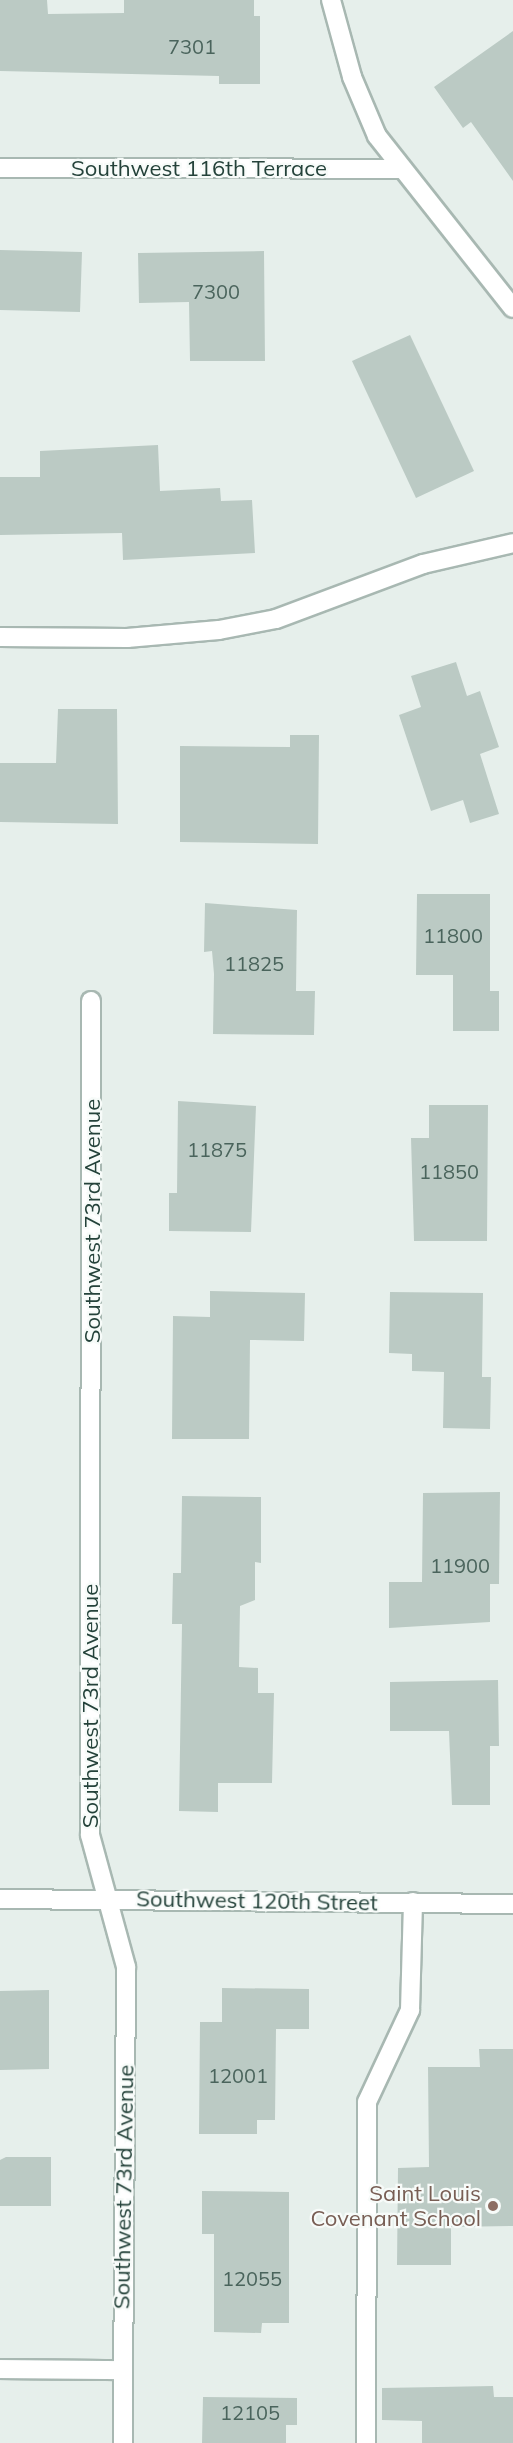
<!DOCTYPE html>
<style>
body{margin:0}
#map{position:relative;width:513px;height:2443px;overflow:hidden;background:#e6efeb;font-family:Mulish,sans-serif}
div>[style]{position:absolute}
.building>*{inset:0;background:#bbcac4}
.roads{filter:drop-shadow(2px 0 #a8b8b2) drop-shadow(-2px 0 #a8b8b2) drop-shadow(0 2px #a8b8b2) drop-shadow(0 -2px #a8b8b2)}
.service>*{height:18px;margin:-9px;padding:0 9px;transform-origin:9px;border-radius:9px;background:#fff}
.minor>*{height:18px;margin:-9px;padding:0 9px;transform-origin:9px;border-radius:9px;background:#fff}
.tertiary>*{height:18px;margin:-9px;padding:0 9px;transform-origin:9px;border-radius:9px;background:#fff}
.dots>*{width:16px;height:16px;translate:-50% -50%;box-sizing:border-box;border:3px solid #f7fbf9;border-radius:50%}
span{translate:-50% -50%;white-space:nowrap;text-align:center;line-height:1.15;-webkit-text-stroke:4.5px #f7fbf9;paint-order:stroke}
.number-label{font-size:20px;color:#4a645c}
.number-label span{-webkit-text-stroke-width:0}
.street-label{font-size:22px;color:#24423a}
.education-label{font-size:22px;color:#785e54}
.right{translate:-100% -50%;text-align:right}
</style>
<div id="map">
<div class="building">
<i style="clip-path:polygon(0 0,47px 0,48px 14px,124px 13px,124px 0,254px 0,254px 16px,260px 16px,260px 84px,219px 84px,219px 76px,0 71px)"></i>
<i style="clip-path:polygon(513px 31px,513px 181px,471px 122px,463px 128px,434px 87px)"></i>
<i style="clip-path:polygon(0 250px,82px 252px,80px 312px,0 310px)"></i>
<i style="clip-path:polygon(264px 251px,265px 361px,190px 361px,189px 302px,139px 303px,138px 253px)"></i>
<i style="clip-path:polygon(410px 335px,474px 471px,416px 498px,352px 361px)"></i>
<i style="clip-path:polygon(158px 445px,160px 491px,220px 488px,221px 501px,252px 500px,255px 553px,123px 560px,122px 533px,0 535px,0 477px,40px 477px,40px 451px)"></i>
<i style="clip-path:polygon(456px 662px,467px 696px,480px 691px,499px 747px,480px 754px,499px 814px,470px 823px,463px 800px,431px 811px,399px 715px,421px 707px,411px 676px)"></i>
<i style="clip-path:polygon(58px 709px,117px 709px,118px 824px,0 822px,0 763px,56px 763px)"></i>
<i style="clip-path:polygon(290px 735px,319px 735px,318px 844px,180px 842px,180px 746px,290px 747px)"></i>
<i style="clip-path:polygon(417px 894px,490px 894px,490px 991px,499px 991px,499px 1031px,453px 1031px,453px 975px,416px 975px)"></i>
<i style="clip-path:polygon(205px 903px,297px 910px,296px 991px,315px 991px,314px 1035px,213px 1034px,214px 974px,212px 951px,204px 952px)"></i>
<i style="clip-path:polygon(178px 1101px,256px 1106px,251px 1232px,169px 1231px,169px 1193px,177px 1193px)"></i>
<i style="clip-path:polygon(429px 1105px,488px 1105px,487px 1241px,414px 1241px,411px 1138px,429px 1138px)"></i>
<i style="clip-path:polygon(210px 1291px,305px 1293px,304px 1341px,250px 1340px,249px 1439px,172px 1439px,173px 1316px,210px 1317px)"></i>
<i style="clip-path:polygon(390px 1292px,483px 1293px,482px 1377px,491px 1377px,490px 1429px,443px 1428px,444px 1372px,412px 1371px,412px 1354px,389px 1353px)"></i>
<i style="clip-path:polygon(500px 1492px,499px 1584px,490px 1584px,490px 1622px,389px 1628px,389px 1582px,422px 1582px,423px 1493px)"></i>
<i style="clip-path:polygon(182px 1496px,261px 1497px,261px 1563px,255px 1562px,255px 1600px,240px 1606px,239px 1667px,258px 1668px,258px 1693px,274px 1693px,272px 1783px,218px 1783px,218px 1812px,179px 1811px,182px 1624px,172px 1624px,173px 1573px,181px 1573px)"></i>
<i style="clip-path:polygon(498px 1680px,499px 1746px,490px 1746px,490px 1805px,452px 1805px,449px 1731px,390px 1731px,390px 1682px)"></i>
<i style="clip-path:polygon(222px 1988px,309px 1989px,309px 2029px,276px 2029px,275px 2120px,257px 2120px,257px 2134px,199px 2134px,200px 2022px,222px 2022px)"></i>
<i style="clip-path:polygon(49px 1990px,49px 2069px,0 2070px,0 1991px)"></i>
<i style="clip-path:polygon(479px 2049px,513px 2049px,513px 2226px,451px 2227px,451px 2265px,397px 2265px,398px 2168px,429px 2167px,428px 2067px,480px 2067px)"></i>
<i style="clip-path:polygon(6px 2157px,51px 2157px,51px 2206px,0 2206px,0 2160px)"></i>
<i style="clip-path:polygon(202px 2191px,289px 2192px,289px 2323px,262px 2323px,261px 2333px,214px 2332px,214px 2234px,202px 2234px)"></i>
<i style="clip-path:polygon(493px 2386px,494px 2397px,513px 2397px,513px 2443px,422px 2443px,422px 2421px,382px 2420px,382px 2388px)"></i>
<i style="clip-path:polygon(203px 2397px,297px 2398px,297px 2425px,286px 2425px,286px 2443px,202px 2443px)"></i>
</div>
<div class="roads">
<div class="service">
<i style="left:366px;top:2443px;width:341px;rotate:-89.8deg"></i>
<i style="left:367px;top:2102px;width:102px;rotate:-64.9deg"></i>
<i style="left:410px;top:2010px;width:108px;rotate:-88.4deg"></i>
</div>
<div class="minor">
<i style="left:331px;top:0;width:80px;rotate:74.7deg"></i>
<i style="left:352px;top:77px;width:64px;rotate:67deg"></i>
<i style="left:377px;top:136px;width:219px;rotate:51.7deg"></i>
<i style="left:0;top:168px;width:399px;rotate:0.1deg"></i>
<i style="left:0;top:637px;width:127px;rotate:0.5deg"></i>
<i style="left:127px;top:638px;width:92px;rotate:-5deg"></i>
<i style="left:219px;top:630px;width:58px;rotate:-10.9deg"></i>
<i style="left:276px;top:619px;width:157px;rotate:-20.5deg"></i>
<i style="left:423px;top:564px;width:92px;rotate:-13.1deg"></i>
<i style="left:91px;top:1001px;width:834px;rotate:90.07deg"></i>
<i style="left:90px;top:1835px;width:137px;rotate:74.7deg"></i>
<i style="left:126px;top:1967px;width:476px;rotate:90.4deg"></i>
<i style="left:0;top:2369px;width:123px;rotate:0.5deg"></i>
</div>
<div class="tertiary">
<i style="left:0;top:1899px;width:513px;rotate:0.56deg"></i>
</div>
</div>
<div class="dots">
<i style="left:493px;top:2206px;background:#8d6e63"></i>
</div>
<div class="number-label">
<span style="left:192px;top:46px">7301</span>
<span style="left:216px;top:291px">7300</span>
<span style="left:453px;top:935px">11800</span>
<span style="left:254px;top:963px">11825</span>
<span style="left:217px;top:1149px">11875</span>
<span style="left:449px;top:1171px">11850</span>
<span style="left:460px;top:1565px">11900</span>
<span style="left:238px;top:2075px">12001</span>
<span style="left:252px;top:2278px">12055</span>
<span style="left:250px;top:2412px">12105</span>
</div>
<div class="street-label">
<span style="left:199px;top:169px">Southwest 116th Terrace</span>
<span style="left:93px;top:1221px;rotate:-90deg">Southwest 73rd Avenue</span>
<span style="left:91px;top:1706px;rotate:-90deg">Southwest 73rd Avenue</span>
<span style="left:257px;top:1901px;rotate:1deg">Southwest 120th Street</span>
<span style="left:124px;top:2187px;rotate:-89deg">Southwest 73rd Avenue</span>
</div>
<div class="education-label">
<span class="right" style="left:481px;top:2206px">Saint Louis<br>Covenant School</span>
</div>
</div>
